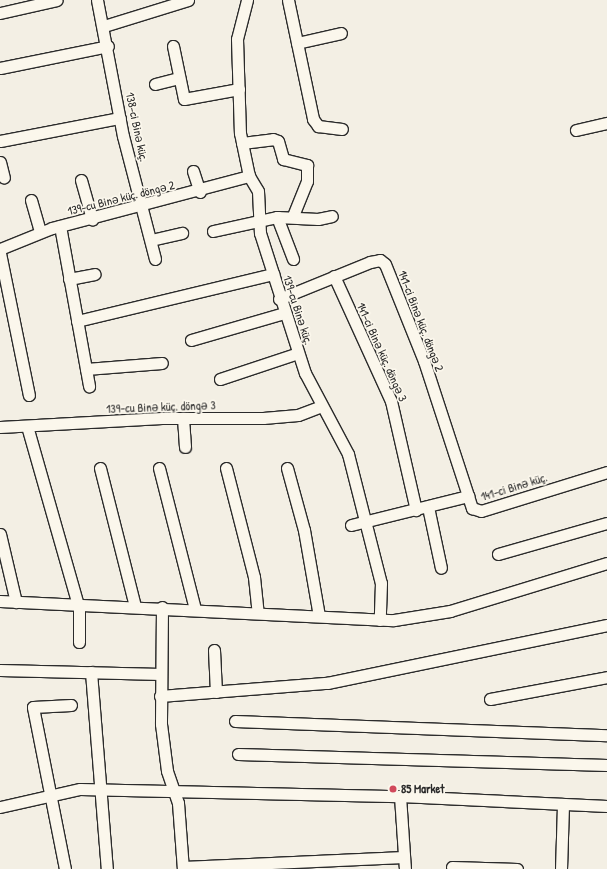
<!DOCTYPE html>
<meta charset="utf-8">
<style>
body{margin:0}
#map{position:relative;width:607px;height:869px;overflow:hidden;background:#f3efe4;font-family:"Patrick Hand",sans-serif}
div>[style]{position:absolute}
.roads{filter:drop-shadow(1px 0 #2b2b2b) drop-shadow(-1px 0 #2b2b2b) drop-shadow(0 1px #2b2b2b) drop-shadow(0 -1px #2b2b2b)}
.minor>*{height:11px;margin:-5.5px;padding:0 5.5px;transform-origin:5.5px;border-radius:5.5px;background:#fbf7ec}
.dots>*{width:11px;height:11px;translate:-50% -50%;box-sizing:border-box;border:2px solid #fbf7ec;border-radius:50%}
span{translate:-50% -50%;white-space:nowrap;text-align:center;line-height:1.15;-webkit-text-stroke:3.5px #fbf7ec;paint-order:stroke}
.street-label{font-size:12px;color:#2b2b2b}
.poi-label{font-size:12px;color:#2b2b2b;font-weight:700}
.left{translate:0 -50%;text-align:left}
</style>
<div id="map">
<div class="roads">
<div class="minor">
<i style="left:97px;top:0;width:138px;rotate:79.2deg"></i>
<i style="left:123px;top:136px;width:127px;rotate:75.4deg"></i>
<i style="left:247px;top:0;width:40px;rotate:104.4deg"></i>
<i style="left:237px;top:39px;width:94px;rotate:88.2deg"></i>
<i style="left:240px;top:133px;width:44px;rotate:78.2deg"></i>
<i style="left:249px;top:176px;width:17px;rotate:59deg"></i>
<i style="left:258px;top:191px;width:42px;rotate:87.3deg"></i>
<i style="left:260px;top:233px;width:147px;rotate:72.2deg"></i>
<i style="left:305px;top:373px;width:92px;rotate:62deg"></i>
<i style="left:348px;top:454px;width:133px;rotate:75.7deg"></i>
<i style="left:381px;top:583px;width:37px;rotate:92deg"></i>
<i style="left:288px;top:0;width:122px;rotate:78.1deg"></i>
<i style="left:313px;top:119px;width:9px;rotate:54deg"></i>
<i style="left:318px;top:126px;width:24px;rotate:7deg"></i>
<i style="left:0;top:13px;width:58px;rotate:-12.8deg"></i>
<i style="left:104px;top:26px;width:88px;rotate:-17.2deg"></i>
<i style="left:297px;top:43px;width:45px;rotate:-12.8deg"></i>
<i style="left:173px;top:46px;width:54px;rotate:78.3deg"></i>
<i style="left:184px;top:99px;width:56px;rotate:-10.3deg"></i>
<i style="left:0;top:68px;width:110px;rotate:-11.5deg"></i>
<i style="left:155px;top:84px;width:25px;rotate:-14deg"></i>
<i style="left:576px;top:130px;width:32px;rotate:-13deg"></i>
<i style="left:0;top:141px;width:122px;rotate:-10.9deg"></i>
<i style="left:242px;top:143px;width:31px;rotate:-7deg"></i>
<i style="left:273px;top:139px;width:5px;rotate:22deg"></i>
<i style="left:278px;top:141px;width:19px;rotate:74deg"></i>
<i style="left:283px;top:159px;width:25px;rotate:14deg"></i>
<i style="left:307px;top:165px;width:16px;rotate:90deg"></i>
<i style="left:307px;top:181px;width:38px;rotate:112deg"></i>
<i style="left:0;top:162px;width:16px;rotate:76deg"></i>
<i style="left:193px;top:171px;width:22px;rotate:72deg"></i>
<i style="left:81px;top:180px;width:41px;rotate:74.2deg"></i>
<i style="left:31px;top:200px;width:33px;rotate:74deg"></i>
<i style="left:277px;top:217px;width:45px;rotate:69.1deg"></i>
<i style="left:60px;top:226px;width:163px;rotate:79.7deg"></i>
<i style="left:213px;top:231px;width:66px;rotate:-12.3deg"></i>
<i style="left:277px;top:217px;width:41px;rotate:2.8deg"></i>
<i style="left:318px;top:219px;width:14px;rotate:-12deg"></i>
<i style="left:151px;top:240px;width:32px;rotate:-13deg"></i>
<i style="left:0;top:249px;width:56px;rotate:-22deg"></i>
<i style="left:52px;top:228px;width:204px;rotate:-14.8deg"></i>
<i style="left:0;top:253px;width:145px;rotate:78.5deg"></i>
<i style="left:334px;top:276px;width:137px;rotate:65.5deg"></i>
<i style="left:391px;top:401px;width:112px;rotate:77.1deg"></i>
<i style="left:69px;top:279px;width:26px;rotate:-11deg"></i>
<i style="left:279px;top:299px;width:98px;rotate:-22.1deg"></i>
<i style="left:370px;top:262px;width:10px;rotate:-11deg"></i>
<i style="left:380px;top:260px;width:6px;rotate:39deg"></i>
<i style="left:385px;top:264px;width:105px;rotate:68.1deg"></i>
<i style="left:424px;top:361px;width:142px;rotate:71.9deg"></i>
<i style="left:77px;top:321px;width:202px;rotate:-13.5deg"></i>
<i style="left:191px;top:340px;width:97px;rotate:-16.2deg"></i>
<i style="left:86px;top:369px;width:76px;rotate:-4.5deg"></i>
<i style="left:220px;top:379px;width:82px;rotate:-18.4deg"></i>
<i style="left:183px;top:418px;width:29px;rotate:86deg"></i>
<i style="left:27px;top:426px;width:189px;rotate:74.1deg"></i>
<i style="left:79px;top:608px;width:34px;rotate:90deg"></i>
<i style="left:0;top:427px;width:162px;rotate:-3.2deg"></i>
<i style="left:162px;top:418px;width:101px"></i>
<i style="left:263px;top:418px;width:35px;rotate:-5deg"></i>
<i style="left:298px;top:415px;width:25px;rotate:-21deg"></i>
<i style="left:100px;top:468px;width:142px;rotate:75.8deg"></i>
<i style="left:159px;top:468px;width:146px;rotate:75.7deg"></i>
<i style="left:226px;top:468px;width:113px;rotate:75.6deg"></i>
<i style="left:254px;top:577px;width:36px;rotate:84deg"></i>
<i style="left:287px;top:468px;width:64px;rotate:74.7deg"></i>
<i style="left:304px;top:530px;width:87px;rotate:80.1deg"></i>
<i style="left:428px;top:507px;width:62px;rotate:78deg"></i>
<i style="left:351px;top:525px;width:121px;rotate:-13.9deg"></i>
<i style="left:468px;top:496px;width:13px;rotate:72deg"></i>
<i style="left:472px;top:508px;width:9px;rotate:18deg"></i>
<i style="left:481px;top:511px;width:132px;rotate:-17.2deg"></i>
<i style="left:0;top:534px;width:70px;rotate:76.8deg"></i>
<i style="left:498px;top:554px;width:113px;rotate:-15.9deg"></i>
<i style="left:0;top:601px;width:394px;rotate:2.8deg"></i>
<i style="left:394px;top:620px;width:57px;rotate:-9.1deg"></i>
<i style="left:450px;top:611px;width:164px;rotate:-17deg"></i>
<i style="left:162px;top:607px;width:117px;rotate:90.5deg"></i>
<i style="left:161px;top:724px;width:47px;rotate:82.7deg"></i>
<i style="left:167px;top:771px;width:34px;rotate:71deg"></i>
<i style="left:178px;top:803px;width:66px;rotate:85.7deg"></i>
<i style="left:214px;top:650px;width:42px;rotate:87.3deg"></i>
<i style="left:0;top:670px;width:161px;rotate:1.4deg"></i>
<i style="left:91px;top:672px;width:198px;rotate:85.4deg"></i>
<i style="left:160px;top:696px;width:168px;rotate:-4.5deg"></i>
<i style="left:327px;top:683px;width:286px;rotate:-11.7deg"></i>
<i style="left:490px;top:699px;width:119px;rotate:-10.6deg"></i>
<i style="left:235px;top:721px;width:372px;rotate:2.2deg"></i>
<i style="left:238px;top:754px;width:369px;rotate:1.7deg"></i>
<i style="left:400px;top:796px;width:73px;rotate:86.1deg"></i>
<i style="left:0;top:807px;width:82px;rotate:-12.7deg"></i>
<i style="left:80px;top:789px;width:320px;rotate:1.3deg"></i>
<i style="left:400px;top:796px;width:207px;rotate:2.8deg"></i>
<i style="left:183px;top:867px;width:221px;rotate:-2.6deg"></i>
<i style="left:452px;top:867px;width:65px;rotate:1.8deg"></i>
<i style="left:65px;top:869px;width:165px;rotate:-101.2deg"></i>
<i style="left:33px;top:707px;width:38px;rotate:-3deg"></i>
<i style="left:561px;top:869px;width:65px;rotate:-88.2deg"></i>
</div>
</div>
<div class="dots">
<i style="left:393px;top:789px;background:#d1495b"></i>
</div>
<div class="street-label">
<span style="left:137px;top:127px;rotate:78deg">138-ci Binə küç.</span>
<span style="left:121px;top:198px;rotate:-14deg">139-cu Binə küç. döngə 2</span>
<span style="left:298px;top:310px;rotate:72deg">139-cu Binə küç.</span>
<span style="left:421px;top:321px;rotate:69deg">141-ci Binə küç. döngə 2</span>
<span style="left:382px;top:352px;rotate:66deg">141-ci Binə küç. döngə 3</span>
<span style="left:161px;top:407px;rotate:-2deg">139-cu Binə küç. döngə 3</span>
<span style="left:514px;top:487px;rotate:-17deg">141-ci Binə küç.</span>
</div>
<div class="poi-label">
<span class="left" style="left:401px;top:789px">85 Market</span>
</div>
</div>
